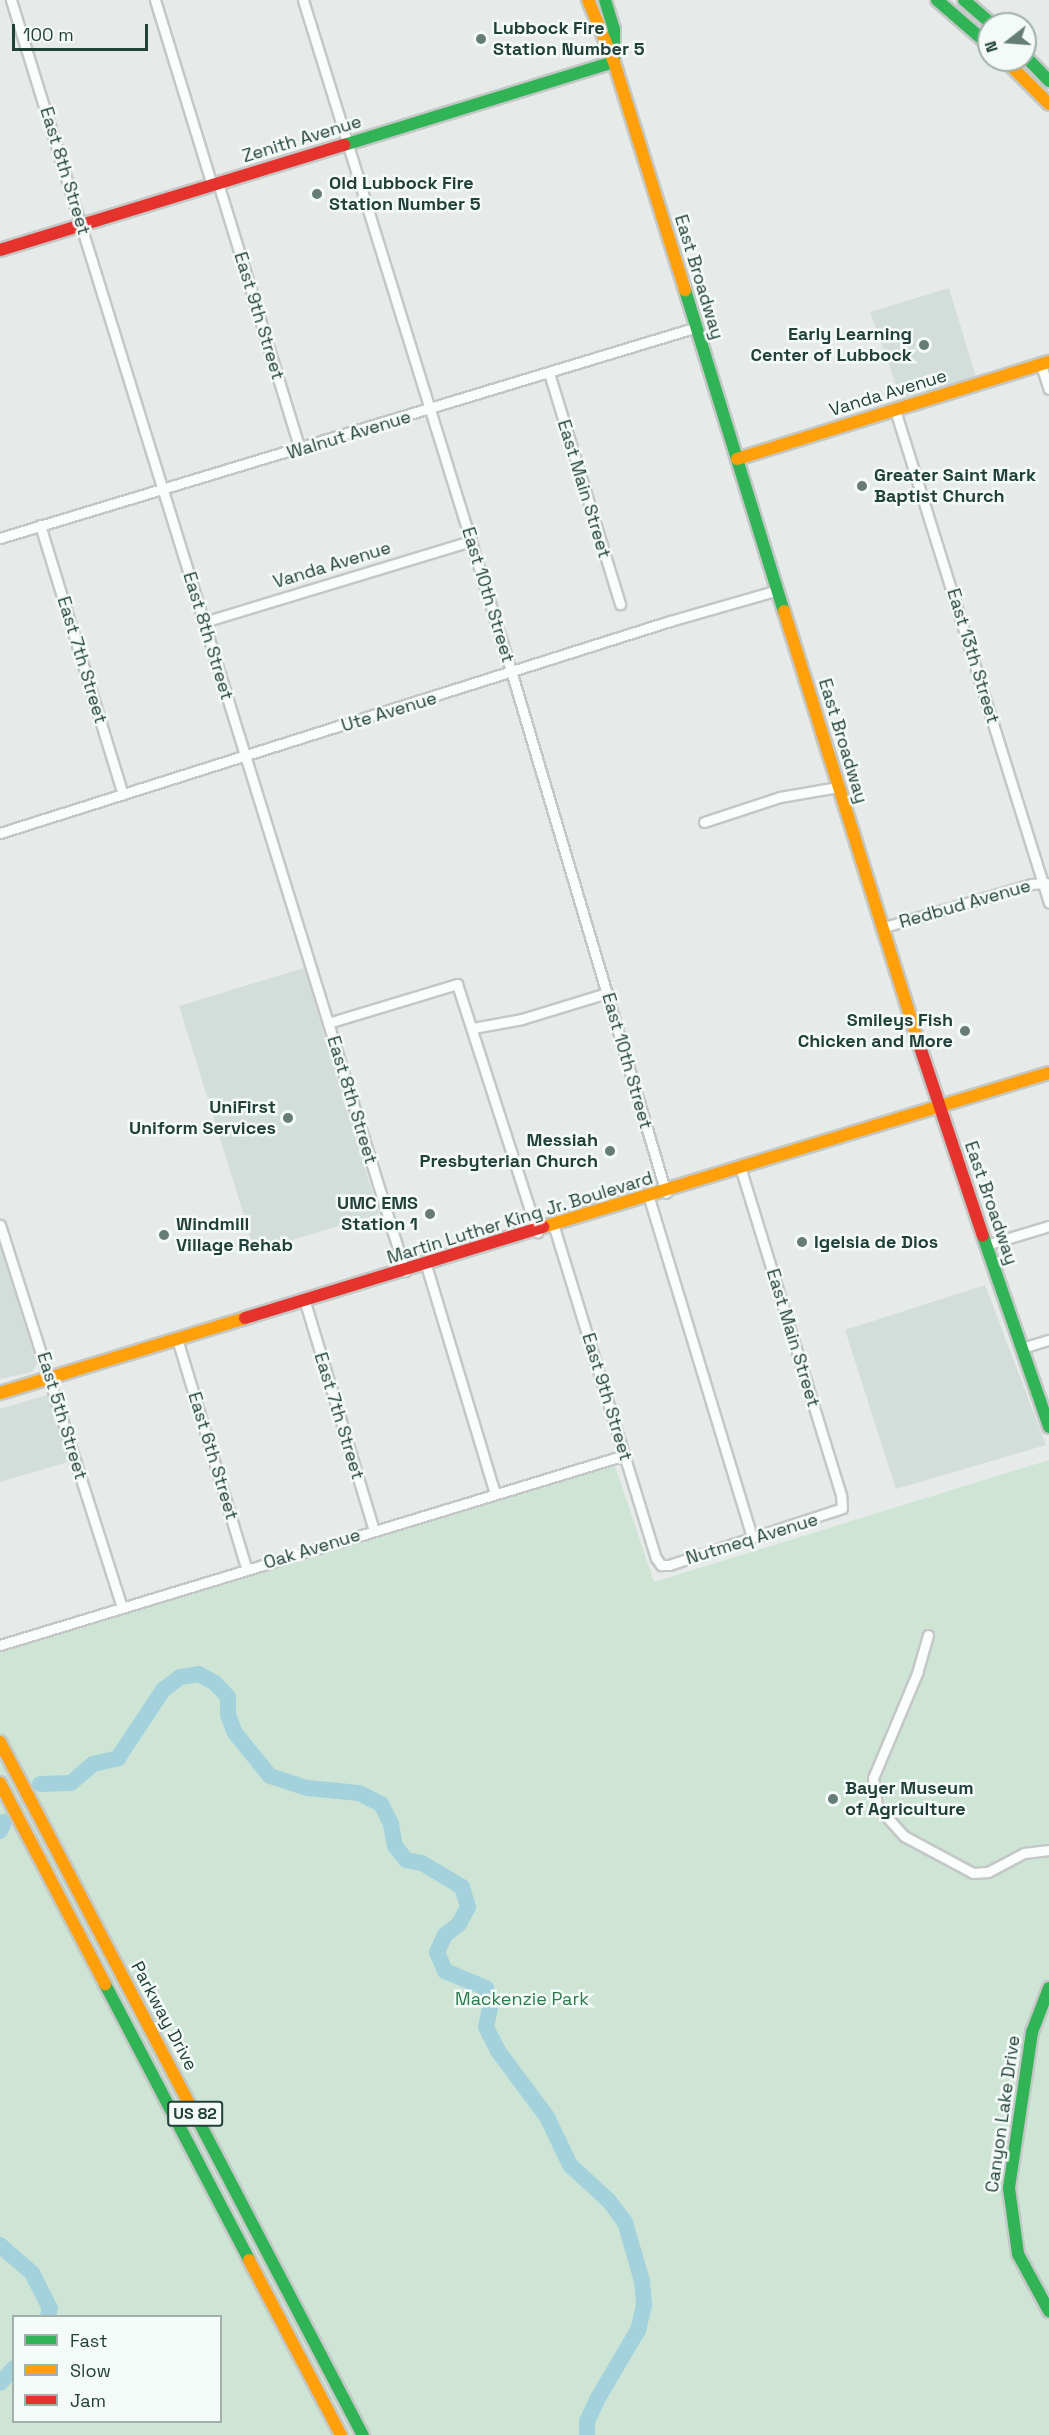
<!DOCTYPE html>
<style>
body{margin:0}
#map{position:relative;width:1049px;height:2435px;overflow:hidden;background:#e6ebe9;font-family:"Space Grotesk",sans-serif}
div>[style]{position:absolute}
.built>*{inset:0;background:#d3ddd9}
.green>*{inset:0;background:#cee5d6}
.river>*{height:16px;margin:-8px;padding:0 8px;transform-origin:8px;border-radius:8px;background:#a4d2dc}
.roads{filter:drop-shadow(2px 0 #c3c8c6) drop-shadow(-2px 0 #c3c8c6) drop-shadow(0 2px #c3c8c6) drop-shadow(0 -2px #c3c8c6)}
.street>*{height:9px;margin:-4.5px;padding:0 4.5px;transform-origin:4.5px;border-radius:4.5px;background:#fbfcfc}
.fast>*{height:12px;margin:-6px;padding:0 6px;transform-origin:6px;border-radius:6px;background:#30b455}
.slow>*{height:12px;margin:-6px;padding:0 6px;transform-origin:6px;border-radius:6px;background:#ff9f0a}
.jam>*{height:12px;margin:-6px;padding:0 6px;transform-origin:6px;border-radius:6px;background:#e5322d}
.dots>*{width:16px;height:16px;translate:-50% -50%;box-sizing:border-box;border:3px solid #f4faf7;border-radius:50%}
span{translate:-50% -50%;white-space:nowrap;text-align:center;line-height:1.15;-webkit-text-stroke:5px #f4faf7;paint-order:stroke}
.shield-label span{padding:2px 4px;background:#f4faf7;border:2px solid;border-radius:4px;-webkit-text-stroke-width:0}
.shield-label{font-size:16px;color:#214039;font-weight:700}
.poi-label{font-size:18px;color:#214039;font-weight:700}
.left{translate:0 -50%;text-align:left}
.right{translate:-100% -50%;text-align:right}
.street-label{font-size:18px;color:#214039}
.park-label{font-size:18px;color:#287a4b}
.legend{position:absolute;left:12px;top:2315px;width:210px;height:108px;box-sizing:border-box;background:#f4faf7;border:2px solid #a0b0ab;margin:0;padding:8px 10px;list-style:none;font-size:18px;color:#214039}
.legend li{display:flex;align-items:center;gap:12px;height:30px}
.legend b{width:30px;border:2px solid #a0b0ab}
.north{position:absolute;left:977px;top:12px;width:60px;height:60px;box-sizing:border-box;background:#f4faf7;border:2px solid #a0b0ab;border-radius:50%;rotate:253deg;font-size:16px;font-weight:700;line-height:24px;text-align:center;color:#214039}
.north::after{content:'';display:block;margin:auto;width:21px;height:27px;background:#667c77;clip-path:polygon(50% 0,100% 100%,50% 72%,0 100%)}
.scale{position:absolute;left:12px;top:24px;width:136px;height:27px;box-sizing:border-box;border:3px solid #214039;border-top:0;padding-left:8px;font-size:18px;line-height:21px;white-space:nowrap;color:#214039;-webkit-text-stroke:4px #f4faf7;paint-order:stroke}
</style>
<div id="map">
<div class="built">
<i style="clip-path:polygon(949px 288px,976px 377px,901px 398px,870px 312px)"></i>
<i style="clip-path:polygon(304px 968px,379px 1214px,255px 1251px,179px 1006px)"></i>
<i style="clip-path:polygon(0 1246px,37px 1364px,32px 1372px,0 1379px)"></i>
<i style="clip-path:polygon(985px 1285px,1046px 1445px,896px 1489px,845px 1330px)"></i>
<i style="clip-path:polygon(51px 1394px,71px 1461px,0 1482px,0 1409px)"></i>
</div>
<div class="green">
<i style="clip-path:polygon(evenodd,1049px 1460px,1049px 2435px,0 2435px,0 1653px,615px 1466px,654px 1582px,1049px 1460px,14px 2316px,220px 2316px,220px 2422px,14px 2422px,14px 2316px)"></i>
</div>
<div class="river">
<i style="left:40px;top:1784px;width:31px;rotate:-2deg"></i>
<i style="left:71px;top:1783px;width:29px;rotate:-41deg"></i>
<i style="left:93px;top:1764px;width:26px;rotate:-13deg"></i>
<i style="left:118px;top:1758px;width:82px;rotate:-56.5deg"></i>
<i style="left:163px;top:1690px;width:21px;rotate:-37deg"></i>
<i style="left:180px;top:1677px;width:19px;rotate:-9deg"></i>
<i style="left:199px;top:1674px;width:18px;rotate:29deg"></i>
<i style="left:215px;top:1683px;width:19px;rotate:47deg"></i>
<i style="left:228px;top:1697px;width:18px;rotate:90deg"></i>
<i style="left:228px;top:1715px;width:19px;rotate:69deg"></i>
<i style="left:235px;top:1733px;width:55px;rotate:50.9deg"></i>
<i style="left:270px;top:1776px;width:40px;rotate:18deg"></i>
<i style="left:308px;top:1788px;width:51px;rotate:5.6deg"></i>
<i style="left:359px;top:1793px;width:25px;rotate:27deg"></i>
<i style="left:381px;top:1804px;width:22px;rotate:63deg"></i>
<i style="left:391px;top:1824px;width:22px;rotate:80deg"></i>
<i style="left:395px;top:1846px;width:18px;rotate:52deg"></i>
<i style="left:406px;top:1860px;width:16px;rotate:11deg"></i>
<i style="left:422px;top:1863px;width:47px;rotate:31deg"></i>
<i style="left:462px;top:1887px;width:21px;rotate:73deg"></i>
<i style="left:468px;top:1907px;width:19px;rotate:118deg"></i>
<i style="left:459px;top:1924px;width:18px;rotate:142deg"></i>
<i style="left:445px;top:1935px;width:19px;rotate:115deg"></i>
<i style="left:437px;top:1952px;width:21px;rotate:67deg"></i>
<i style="left:445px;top:1971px;width:44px;rotate:22.5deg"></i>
<i style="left:486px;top:1988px;width:20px;rotate:79deg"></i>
<i style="left:490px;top:2008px;width:19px;rotate:102deg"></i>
<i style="left:486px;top:2027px;width:27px;rotate:63deg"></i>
<i style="left:498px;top:2051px;width:82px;rotate:53.4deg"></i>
<i style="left:547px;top:2117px;width:53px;rotate:64.4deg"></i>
<i style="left:570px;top:2165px;width:53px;rotate:42.7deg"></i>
<i style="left:609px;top:2201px;width:26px;rotate:53deg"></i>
<i style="left:625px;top:2222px;width:61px;rotate:73.9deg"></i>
<i style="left:642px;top:2281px;width:24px;rotate:85deg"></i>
<i style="left:644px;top:2305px;width:26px;rotate:103deg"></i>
<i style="left:638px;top:2330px;width:79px;rotate:120.5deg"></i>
<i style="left:598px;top:2398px;width:26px;rotate:115deg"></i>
<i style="left:587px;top:2422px;width:13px;rotate:90deg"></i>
<i style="left:0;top:1831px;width:10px;rotate:-66deg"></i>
<i style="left:0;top:2245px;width:43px;rotate:41.2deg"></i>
<i style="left:32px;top:2273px;width:39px;rotate:63deg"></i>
<i style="left:50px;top:2308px;width:8px;rotate:104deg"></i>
<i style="left:0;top:2383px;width:21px;rotate:-47deg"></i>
</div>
<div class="roads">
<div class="street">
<i style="left:11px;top:0;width:1331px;rotate:72.78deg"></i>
<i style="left:155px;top:0;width:194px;rotate:72.9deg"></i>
<i style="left:303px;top:0;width:706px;rotate:72.77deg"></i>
<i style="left:512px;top:674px;width:541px;rotate:73.47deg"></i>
<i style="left:218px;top:183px;width:279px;rotate:72.9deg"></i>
<i style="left:1041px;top:365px;width:25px;rotate:72deg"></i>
<i style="left:549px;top:373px;width:242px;rotate:72.9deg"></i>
<i style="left:895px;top:410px;width:516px;rotate:72.65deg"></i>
<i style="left:40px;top:525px;width:282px;rotate:72.9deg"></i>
<i style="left:0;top:538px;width:728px;rotate:-16.84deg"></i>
<i style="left:204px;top:622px;width:279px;rotate:-16.9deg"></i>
<i style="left:704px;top:822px;width:80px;rotate:-18.2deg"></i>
<i style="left:780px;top:797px;width:59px;rotate:-9.8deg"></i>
<i style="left:0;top:833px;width:703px;rotate:-17.56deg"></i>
<i style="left:670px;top:621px;width:112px;rotate:-16deg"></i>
<i style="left:881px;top:928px;width:156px;rotate:-16.3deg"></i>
<i style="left:1031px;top:884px;width:15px;rotate:-4deg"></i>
<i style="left:328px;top:1023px;width:135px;rotate:-16.8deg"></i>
<i style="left:457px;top:984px;width:261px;rotate:72.1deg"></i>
<i style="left:473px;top:1028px;width:50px;rotate:-10.4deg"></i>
<i style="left:522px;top:1019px;width:89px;rotate:-17deg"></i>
<i style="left:649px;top:1198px;width:355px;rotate:73.1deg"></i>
<i style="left:0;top:1225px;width:402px;rotate:72.3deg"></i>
<i style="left:554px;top:1227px;width:346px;rotate:72.9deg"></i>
<i style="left:656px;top:1558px;width:9px;rotate:54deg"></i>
<i style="left:661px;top:1565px;width:8px"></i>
<i style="left:669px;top:1565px;width:182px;rotate:-18.2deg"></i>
<i style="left:842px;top:1508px;width:13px;rotate:-94deg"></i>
<i style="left:841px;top:1495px;width:341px;rotate:-107.1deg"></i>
<i style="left:986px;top:1245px;width:66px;rotate:-16.8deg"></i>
<i style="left:426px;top:1265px;width:239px;rotate:73.2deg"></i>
<i style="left:305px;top:1302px;width:238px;rotate:73.2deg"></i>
<i style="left:178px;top:1342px;width:238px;rotate:73.2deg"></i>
<i style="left:1022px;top:1348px;width:28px;rotate:-17deg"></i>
<i style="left:928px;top:1635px;width:37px;rotate:106deg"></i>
<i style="left:918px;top:1671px;width:116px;rotate:112.8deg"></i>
<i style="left:873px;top:1778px;width:28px;rotate:82deg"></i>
<i style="left:877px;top:1806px;width:40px;rotate:48deg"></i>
<i style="left:904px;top:1836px;width:78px;rotate:28.2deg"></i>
<i style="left:973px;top:1873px;width:15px;rotate:-4deg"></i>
<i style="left:988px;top:1872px;width:41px;rotate:-27.8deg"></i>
<i style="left:1024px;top:1853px;width:25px;rotate:-7deg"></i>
<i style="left:0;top:1645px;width:653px;rotate:-16.91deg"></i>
</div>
<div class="fast">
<i style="left:605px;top:0;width:30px;rotate:73deg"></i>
<i style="left:614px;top:29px;width:32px;rotate:90deg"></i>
<i style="left:937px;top:0;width:69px;rotate:40.9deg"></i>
<i style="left:964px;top:0;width:37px;rotate:41deg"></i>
<i style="left:1025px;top:56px;width:35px;rotate:46deg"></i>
<i style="left:344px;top:145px;width:282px;rotate:-17.1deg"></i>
<i style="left:685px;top:290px;width:336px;rotate:72.9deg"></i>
<i style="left:983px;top:1236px;width:202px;rotate:70.9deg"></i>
<i style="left:105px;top:1984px;width:311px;rotate:62.4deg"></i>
<i style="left:1049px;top:1988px;width:47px;rotate:111.1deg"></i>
<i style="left:1032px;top:2032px;width:158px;rotate:98.4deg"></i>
<i style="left:1009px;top:2188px;width:67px;rotate:82.2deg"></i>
<i style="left:1018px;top:2254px;width:65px;rotate:61.5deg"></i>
<i style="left:198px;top:2120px;width:356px;rotate:62.4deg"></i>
</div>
<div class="slow">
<i style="left:588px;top:0;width:67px;rotate:67.2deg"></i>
<i style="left:614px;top:62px;width:239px;rotate:72.7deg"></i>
<i style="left:1005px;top:60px;width:62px;rotate:45deg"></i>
<i style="left:737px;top:459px;width:327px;rotate:-17.3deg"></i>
<i style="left:784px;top:611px;width:454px;rotate:72.7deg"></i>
<i style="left:543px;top:1227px;width:529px;rotate:-16.93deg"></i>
<i style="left:0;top:1393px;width:256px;rotate:-17deg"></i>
<i style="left:0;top:1742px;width:427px;rotate:62.4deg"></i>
<i style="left:0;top:1783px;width:227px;rotate:62.4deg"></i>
<i style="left:249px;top:2260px;width:198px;rotate:62.3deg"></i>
</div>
<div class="jam">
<i style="left:0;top:250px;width:360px;rotate:-17deg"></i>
<i style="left:919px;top:1044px;width:202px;rotate:71.6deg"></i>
<i style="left:245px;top:1318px;width:312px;rotate:-17deg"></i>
</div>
</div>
<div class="dots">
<i style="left:481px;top:39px;background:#667c77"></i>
<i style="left:317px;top:194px;background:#667c77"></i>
<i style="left:924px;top:345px;background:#667c77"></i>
<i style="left:862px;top:486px;background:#667c77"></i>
<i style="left:965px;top:1031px;background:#667c77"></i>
<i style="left:288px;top:1118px;background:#667c77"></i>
<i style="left:610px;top:1151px;background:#667c77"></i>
<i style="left:430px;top:1214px;background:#667c77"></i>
<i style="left:164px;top:1235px;background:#667c77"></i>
<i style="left:802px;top:1242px;background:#667c77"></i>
<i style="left:833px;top:1799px;background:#667c77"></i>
</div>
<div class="shield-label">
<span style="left:195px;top:2114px">US 82</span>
</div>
<div class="poi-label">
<span class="left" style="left:493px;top:39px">Lubbock Fire<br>Station Number 5</span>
<span class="left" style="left:329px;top:194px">Old Lubbock Fire<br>Station Number 5</span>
<span class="right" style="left:912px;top:345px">Early Learning<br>Center of Lubbock</span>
<span class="left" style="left:874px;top:486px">Greater Saint Mark<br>Baptist Church</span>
<span class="right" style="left:953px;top:1031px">Smileys Fish<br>Chicken and More</span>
<span class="right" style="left:276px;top:1118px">UniFirst<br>Uniform Services</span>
<span class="right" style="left:598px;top:1151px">Messiah<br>Presbyterian Church</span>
<span class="right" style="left:418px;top:1214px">UMC EMS<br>Station 1</span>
<span class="left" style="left:176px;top:1235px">Windmill<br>Village Rehab</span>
<span class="left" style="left:814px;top:1242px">Igelsia de Dios</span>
<span class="left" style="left:845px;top:1799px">Bayer Museum<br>of Agriculture</span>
</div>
<div class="street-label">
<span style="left:302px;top:139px;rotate:-17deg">Zenith Avenue</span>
<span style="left:65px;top:171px;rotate:73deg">East 8th Street</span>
<span style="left:699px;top:277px;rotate:73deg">East Broadway</span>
<span style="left:259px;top:316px;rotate:73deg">East 9th Street</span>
<span style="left:888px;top:393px;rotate:-17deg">Vanda Avenue</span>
<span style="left:349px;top:435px;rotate:-17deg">Walnut Avenue</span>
<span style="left:584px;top:489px;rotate:73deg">East Main Street</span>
<span style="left:332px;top:565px;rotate:-17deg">Vanda Avenue</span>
<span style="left:488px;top:595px;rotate:73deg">East 10th Street</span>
<span style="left:208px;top:636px;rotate:73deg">East 8th Street</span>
<span style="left:973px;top:656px;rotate:73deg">East 13th Street</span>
<span style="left:82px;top:660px;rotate:73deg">East 7th Street</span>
<span style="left:389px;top:712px;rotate:-17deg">Ute Avenue</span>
<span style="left:843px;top:741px;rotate:73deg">East Broadway</span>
<span style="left:965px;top:904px;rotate:-16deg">Redbud Avenue</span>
<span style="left:627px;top:1061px;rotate:74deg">East 10th Street</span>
<span style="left:352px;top:1100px;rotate:73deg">East 8th Street</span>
<span style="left:991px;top:1203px;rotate:71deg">East Broadway</span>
<span style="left:520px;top:1218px;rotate:-17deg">Martin Luther King Jr. Boulevard</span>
<span style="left:793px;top:1338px;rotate:73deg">East Main Street</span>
<span style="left:607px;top:1397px;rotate:73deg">East 9th Street</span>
<span style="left:62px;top:1416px;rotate:73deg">East 5th Street</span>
<span style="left:339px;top:1416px;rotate:73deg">East 7th Street</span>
<span style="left:213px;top:1456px;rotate:73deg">East 6th Street</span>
<span style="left:752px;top:1539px;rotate:-17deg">Nutmeq Avenue</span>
<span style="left:312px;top:1549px;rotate:-17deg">Oak Avenue</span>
<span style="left:164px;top:2016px;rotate:62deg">Parkway Drive</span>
<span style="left:1003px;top:2114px;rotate:-82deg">Canyon Lake Drive</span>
</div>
<div class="park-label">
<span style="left:522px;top:1999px">Mackenzie Park</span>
</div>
<ul class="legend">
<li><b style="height:8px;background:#30b455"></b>Fast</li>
<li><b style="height:8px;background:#ff9f0a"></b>Slow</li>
<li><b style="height:8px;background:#e5322d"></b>Jam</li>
</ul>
<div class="north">N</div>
<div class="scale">100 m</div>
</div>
